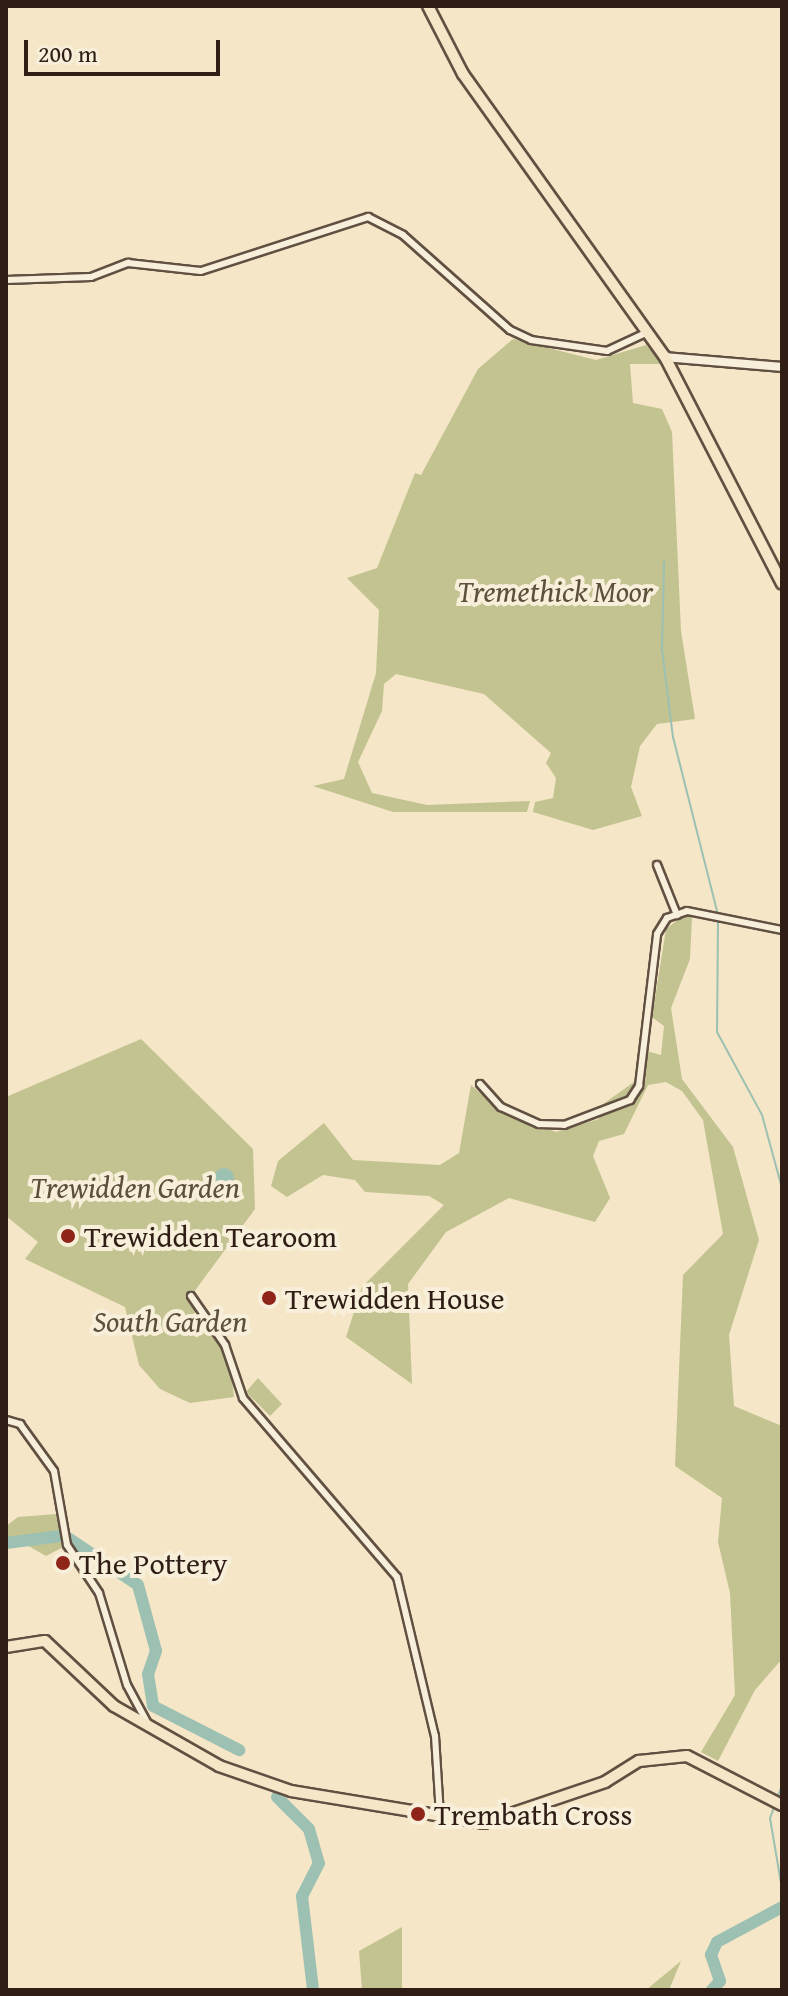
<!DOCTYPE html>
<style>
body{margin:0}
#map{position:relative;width:788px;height:1996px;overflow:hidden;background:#f4e6c6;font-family:"Gentium Book Plus",serif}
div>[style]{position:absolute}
.green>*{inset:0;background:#c2c390}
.water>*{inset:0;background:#9cc0b2}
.round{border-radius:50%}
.stream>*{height:2px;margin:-1px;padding:0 1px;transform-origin:1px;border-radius:1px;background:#9cc0b2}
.river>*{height:12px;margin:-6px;padding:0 6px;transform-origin:6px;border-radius:6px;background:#9cc0b2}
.roads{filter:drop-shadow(2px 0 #615042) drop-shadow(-2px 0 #615042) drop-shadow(0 2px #615042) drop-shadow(0 -2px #615042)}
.minor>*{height:6px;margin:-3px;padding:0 3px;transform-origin:3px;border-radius:3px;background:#f8efda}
.tertiary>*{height:8px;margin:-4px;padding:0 4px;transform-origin:4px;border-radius:4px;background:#f8efda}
.primary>*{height:10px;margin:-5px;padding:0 5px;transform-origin:5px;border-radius:5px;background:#f4e6c6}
.dots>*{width:22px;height:22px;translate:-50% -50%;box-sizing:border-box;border:4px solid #f8efda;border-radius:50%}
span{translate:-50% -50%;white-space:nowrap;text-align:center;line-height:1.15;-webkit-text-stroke:8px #f8efda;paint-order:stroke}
.park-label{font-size:30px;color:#5c503b;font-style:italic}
.poi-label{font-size:30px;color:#301e16}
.left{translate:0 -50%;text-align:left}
.frame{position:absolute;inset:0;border:8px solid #301e16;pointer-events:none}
.scale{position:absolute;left:24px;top:40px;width:196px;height:36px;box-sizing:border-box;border:4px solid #301e16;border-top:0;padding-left:10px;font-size:24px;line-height:28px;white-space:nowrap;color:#301e16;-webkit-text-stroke:6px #f8efda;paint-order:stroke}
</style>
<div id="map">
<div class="green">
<i style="clip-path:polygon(513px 339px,596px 360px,646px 345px,663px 364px,630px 364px,633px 403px,662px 409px,672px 432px,681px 631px,695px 719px,657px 724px,640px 746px,631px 787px,642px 816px,593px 830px,533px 812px,535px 802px,553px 798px,556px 778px,546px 763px,551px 753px,484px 694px,396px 674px,384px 684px,382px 711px,358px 762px,372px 793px,427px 805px,530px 801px,527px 812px,393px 812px,313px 786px,344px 779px,376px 673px,379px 610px,347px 578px,377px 568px,415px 473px,421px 475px,478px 369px)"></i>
<i style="clip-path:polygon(684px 915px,692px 917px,690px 959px,671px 1008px,682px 1079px,733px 1147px,759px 1240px,729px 1335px,734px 1406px,782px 1426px,782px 1659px,755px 1690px,718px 1761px,701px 1752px,735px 1695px,730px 1593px,718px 1542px,722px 1498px,675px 1466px,683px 1275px,723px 1234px,703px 1120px,682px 1091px,666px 1082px,648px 1085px,624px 1134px,599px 1141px,593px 1156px,610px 1198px,595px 1222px,509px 1198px,446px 1232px,408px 1284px,412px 1384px,346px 1337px,362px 1287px,444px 1205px,429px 1196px,365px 1192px,355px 1180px,323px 1175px,287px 1197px,271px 1186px,278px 1161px,324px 1123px,353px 1160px,440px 1165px,459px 1153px,471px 1085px,503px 1113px,556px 1132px,599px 1119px,599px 1107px,634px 1082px,638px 1049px,661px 1055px,664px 1026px,652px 1017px,666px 929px)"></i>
<i style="clip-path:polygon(141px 1039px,253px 1149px,255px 1209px,191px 1296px,229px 1355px,234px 1397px,190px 1403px,160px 1389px,139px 1365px,125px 1307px,25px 1259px,38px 1242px,6px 1216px,6px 1097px)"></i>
<i style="clip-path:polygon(258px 1378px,282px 1404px,270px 1416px,246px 1392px)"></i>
<i style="clip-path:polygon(57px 1514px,67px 1545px,46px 1556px,16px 1539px,6px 1544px,6px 1526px,18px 1517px)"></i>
<i style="clip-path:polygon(402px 1927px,402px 1990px,362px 1990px,359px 1951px)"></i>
<i style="clip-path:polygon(681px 1961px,669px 1990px,646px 1990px)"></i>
</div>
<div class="water">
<i class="round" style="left:214px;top:1168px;width:20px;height:20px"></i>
</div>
<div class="stream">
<i style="left:664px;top:562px;width:87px;rotate:91.3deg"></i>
<i style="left:662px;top:649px;width:89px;rotate:82.9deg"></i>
<i style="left:673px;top:737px;width:184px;rotate:75.8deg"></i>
<i style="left:718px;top:921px;width:111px;rotate:90.5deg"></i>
<i style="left:717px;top:1032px;width:94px;rotate:61.5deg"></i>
<i style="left:762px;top:1115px;width:76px;rotate:74.7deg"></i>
<i style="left:782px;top:1325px;width:70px;rotate:90deg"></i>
<i style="left:777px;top:1799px;width:15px;rotate:-70deg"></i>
<i style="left:775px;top:1805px;width:14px;rotate:111deg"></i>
<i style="left:770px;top:1818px;width:72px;rotate:80.4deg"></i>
</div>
<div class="river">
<i style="left:68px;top:1538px;width:84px;rotate:33.9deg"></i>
<i style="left:138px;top:1585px;width:68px;rotate:74.7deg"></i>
<i style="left:156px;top:1651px;width:24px;rotate:109deg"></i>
<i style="left:148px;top:1674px;width:32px;rotate:81deg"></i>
<i style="left:153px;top:1706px;width:97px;rotate:27.1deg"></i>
<i style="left:6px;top:1543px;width:55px;rotate:-7.3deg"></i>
<i style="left:277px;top:1797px;width:45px;rotate:45deg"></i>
<i style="left:309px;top:1829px;width:35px;rotate:74deg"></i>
<i style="left:319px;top:1863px;width:37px;rotate:117deg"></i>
<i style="left:302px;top:1896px;width:95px;rotate:83.3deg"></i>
<i style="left:712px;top:1990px;width:12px;rotate:-48deg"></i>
<i style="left:720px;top:1981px;width:28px;rotate:-109deg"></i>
<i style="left:711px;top:1955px;width:14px;rotate:-65deg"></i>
<i style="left:717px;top:1942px;width:74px;rotate:-28.3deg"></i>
</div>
<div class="roads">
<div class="minor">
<i style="left:6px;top:280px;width:85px;rotate:-2deg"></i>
<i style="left:91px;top:277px;width:40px;rotate:-21deg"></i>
<i style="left:128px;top:263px;width:73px;rotate:6.3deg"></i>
<i style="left:201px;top:271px;width:176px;rotate:-17.9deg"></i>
<i style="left:368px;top:217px;width:39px;rotate:27deg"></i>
<i style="left:403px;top:235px;width:143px;rotate:41.6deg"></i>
<i style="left:510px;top:330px;width:23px;rotate:25deg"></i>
<i style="left:531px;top:340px;width:77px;rotate:8.2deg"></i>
<i style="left:607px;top:351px;width:45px;rotate:-24.9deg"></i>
<i style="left:657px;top:865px;width:54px;rotate:68.2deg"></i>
<i style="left:480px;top:1084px;width:31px;rotate:48deg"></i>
<i style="left:501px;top:1107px;width:42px;rotate:24.1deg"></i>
<i style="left:539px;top:1124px;width:25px;rotate:2deg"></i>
<i style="left:564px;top:1125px;width:71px;rotate:-20.7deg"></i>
<i style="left:630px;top:1100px;width:17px;rotate:-57deg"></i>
<i style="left:639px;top:1086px;width:153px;rotate:-83.2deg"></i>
<i style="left:657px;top:934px;width:19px;rotate:-58deg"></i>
<i style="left:667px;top:918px;width:21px;rotate:-19deg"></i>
<i style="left:687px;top:911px;width:97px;rotate:11.3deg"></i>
<i style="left:191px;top:1296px;width:60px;rotate:55.2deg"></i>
<i style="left:225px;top:1345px;width:56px;rotate:71.2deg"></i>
<i style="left:243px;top:1398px;width:236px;rotate:49.3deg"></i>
<i style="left:397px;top:1577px;width:163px;rotate:76.6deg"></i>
<i style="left:435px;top:1736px;width:79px;rotate:86.4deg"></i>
<i style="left:6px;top:1420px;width:15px;rotate:16deg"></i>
<i style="left:20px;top:1424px;width:58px;rotate:54.1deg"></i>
<i style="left:54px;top:1471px;width:75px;rotate:80deg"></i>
<i style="left:67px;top:1545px;width:58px;rotate:56.3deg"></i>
<i style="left:99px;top:1593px;width:96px;rotate:73.1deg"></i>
<i style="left:127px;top:1685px;width:44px;rotate:61.7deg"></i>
</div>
<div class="tertiary">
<i style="left:665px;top:357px;width:117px;rotate:4.9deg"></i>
</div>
<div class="primary">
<i style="left:428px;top:6px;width:76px;rotate:62.8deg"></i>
<i style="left:463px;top:74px;width:348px;rotate:54.5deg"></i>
<i style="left:665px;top:357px;width:255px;rotate:62.7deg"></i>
<i style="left:6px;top:1647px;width:39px;rotate:-9deg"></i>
<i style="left:45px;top:1641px;width:95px;rotate:43.3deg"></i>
<i style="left:114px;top:1706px;width:121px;rotate:29.7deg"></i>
<i style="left:219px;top:1766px;width:76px;rotate:19.1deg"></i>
<i style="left:291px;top:1791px;width:196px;rotate:9.4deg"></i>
<i style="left:484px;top:1823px;width:128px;rotate:-18.7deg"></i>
<i style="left:605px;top:1782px;width:40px;rotate:-32deg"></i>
<i style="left:639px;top:1761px;width:48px;rotate:-5.9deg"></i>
<i style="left:687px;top:1756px;width:107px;rotate:27.3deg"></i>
</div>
</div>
<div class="dots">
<i style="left:68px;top:1236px;background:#8f2418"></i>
<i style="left:269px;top:1298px;background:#8f2418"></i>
<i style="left:63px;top:1563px;background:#8f2418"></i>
<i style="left:418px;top:1814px;background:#8f2418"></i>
</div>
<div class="park-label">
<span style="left:555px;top:591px">Tremethick Moor</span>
<span style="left:135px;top:1187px">Trewidden Garden</span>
<span style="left:170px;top:1321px">South Garden</span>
</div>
<div class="poi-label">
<span class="left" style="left:84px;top:1236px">Trewidden Tearoom</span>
<span class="left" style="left:285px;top:1298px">Trewidden House</span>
<span class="left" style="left:79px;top:1563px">The Pottery</span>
<span class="left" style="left:434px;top:1814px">Trembath Cross</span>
</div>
<div class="frame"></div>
<div class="scale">200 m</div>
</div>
